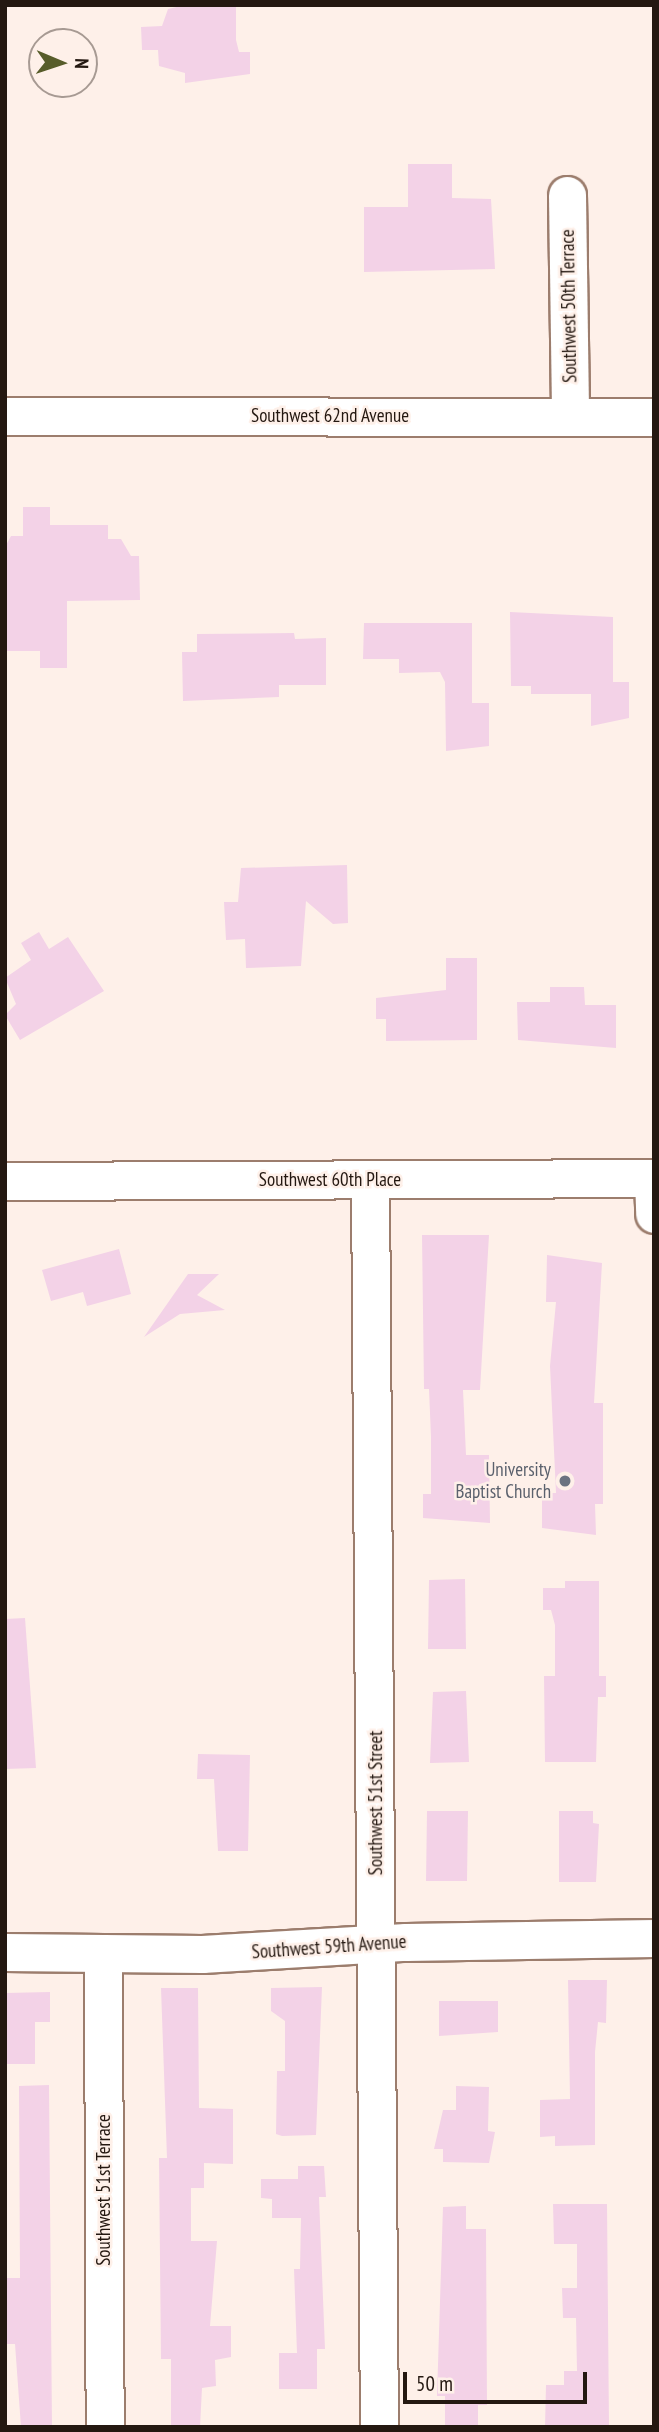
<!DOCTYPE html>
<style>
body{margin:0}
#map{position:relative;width:659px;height:2432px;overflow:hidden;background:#fef0e9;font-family:"PT Sans Narrow",sans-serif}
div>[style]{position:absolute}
.building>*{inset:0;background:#f3d2e7}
.roads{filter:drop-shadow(2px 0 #9c7d6d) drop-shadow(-2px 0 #9c7d6d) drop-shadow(0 2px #9c7d6d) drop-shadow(0 -2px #9c7d6d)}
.minor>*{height:37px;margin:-18.5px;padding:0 18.5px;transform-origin:18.5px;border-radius:18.5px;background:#fff}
.dots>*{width:19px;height:19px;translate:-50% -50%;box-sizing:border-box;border:4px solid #fef0e9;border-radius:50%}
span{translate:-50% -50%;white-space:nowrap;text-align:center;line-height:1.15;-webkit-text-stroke:5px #fef0e9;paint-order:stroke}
.street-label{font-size:19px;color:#241811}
.worship-label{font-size:19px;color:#5b616d}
.right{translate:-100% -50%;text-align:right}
.frame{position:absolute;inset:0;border:7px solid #241811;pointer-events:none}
.north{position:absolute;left:28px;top:28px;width:70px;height:70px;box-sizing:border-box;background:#fef0e9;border:2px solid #a79a93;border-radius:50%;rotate:92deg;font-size:19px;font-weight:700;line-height:28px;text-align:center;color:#241811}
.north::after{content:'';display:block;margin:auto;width:24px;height:32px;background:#575c2a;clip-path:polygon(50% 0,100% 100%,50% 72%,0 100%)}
.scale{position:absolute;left:403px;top:2372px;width:184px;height:32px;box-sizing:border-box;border:4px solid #241811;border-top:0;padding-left:9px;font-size:21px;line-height:24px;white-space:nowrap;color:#241811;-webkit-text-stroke:5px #fef0e9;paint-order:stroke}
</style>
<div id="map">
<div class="building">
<i style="clip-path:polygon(185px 5px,236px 5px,236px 40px,239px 52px,250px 52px,250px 74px,185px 83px,185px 73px,159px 66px,158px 50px,142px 50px,141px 27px,162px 26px,168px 9px)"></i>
<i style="clip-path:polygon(408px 164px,452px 164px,452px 198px,491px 199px,495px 269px,364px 272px,364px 207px,408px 207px)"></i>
<i style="clip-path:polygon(23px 507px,50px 507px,50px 525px,108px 525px,108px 539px,121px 539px,131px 556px,139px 556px,140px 600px,67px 601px,67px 668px,40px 668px,40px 651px,5px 651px,5px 547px,11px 536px,23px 536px)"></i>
<i style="clip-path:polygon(510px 612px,613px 617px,613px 682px,629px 682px,629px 718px,591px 726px,591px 694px,531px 694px,531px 686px,511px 686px)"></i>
<i style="clip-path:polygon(364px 623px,472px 623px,472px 703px,489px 703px,489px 746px,446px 751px,445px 682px,440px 672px,399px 673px,399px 659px,363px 659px)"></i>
<i style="clip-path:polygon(294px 633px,295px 639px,326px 638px,326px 685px,279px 685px,279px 697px,183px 701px,182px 652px,197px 652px,197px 634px)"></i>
<i style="clip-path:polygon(347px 865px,348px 923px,333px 924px,306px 901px,301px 966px,246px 968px,245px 939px,226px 940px,224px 902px,238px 902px,241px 868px)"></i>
<i style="clip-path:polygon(39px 932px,49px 949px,68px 937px,104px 991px,20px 1040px,5px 1015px,16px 1004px,5px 978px,31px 960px,21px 943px)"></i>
<i style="clip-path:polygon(446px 958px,477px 958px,477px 1040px,386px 1041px,386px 1019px,376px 1019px,376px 998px,446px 990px)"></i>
<i style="clip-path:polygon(550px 987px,584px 987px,585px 1005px,616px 1005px,616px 1048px,518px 1040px,517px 1002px,550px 1002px)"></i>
<i style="clip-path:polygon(422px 1235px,489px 1235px,480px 1390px,463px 1390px,466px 1455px,489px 1455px,490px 1523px,423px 1518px,423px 1494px,431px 1494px,431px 1437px,429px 1389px,424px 1389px)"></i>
<i style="clip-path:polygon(119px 1249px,131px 1294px,87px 1306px,83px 1292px,51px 1301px,42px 1270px)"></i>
<i style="clip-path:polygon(547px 1255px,602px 1263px,594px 1403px,603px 1403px,603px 1504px,595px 1504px,596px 1535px,542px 1528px,542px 1493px,556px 1493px,550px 1366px,556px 1302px,546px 1302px)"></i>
<i style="clip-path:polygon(188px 1274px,219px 1274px,197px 1295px,225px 1310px,180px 1314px,144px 1337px)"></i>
<i style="clip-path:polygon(465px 1579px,466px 1649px,428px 1649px,429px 1580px)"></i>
<i style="clip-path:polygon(565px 1581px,599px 1581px,599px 1676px,606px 1676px,606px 1697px,598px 1697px,596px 1762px,545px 1762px,544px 1676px,555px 1676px,555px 1625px,551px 1610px,543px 1610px,543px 1588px,565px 1588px)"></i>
<i style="clip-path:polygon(25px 1618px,36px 1768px,5px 1769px,5px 1619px)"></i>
<i style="clip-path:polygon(466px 1691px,469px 1762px,430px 1763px,433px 1692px)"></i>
<i style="clip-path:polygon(198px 1754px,250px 1755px,248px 1851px,218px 1851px,214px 1779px,197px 1779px)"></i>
<i style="clip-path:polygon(427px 1811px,468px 1811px,467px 1881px,426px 1881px)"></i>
<i style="clip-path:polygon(559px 1811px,593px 1811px,593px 1823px,599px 1824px,596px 1882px,559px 1882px)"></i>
<i style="clip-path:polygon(568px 1980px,607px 1980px,606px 2023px,598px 2022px,595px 2052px,595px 2145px,555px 2146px,555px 2136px,540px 2137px,540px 2100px,570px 2099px)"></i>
<i style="clip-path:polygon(322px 1987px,316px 2135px,282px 2136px,276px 2134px,277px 2071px,285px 2071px,285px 2021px,271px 2011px,271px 1988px)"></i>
<i style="clip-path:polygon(161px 1988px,198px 1988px,199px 2108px,233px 2109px,233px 2164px,204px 2163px,204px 2188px,191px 2188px,191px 2241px,217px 2241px,210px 2326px,231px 2326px,231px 2357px,215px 2360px,216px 2386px,202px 2388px,200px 2427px,171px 2427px,171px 2359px,161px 2359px,159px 2158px,167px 2158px)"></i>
<i style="clip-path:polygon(50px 1992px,50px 2022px,35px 2022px,35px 2064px,5px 2064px,5px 1993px)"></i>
<i style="clip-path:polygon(439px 2001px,498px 2001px,498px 2032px,439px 2036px)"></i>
<i style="clip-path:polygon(49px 2085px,52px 2427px,21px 2427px,15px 2344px,5px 2344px,5px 2278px,20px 2278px,19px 2086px)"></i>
<i style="clip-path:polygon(456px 2086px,489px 2087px,488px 2131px,495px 2132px,489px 2163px,443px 2162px,443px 2149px,434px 2149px,443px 2110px,456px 2110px)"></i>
<i style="clip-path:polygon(298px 2166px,324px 2166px,326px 2197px,319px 2197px,325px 2349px,317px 2349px,317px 2389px,279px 2389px,279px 2353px,297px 2353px,294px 2269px,300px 2269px,301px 2218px,272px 2218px,272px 2199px,261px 2198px,261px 2179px,298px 2179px)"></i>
<i style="clip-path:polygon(553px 2204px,607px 2204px,609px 2427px,545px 2427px,546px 2385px,564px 2385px,564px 2371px,577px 2371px,576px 2318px,563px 2318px,562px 2288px,577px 2288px,577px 2244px,554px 2244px)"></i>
<i style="clip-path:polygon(466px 2206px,466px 2229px,486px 2229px,487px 2405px,478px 2405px,478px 2427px,445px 2427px,445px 2396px,437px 2396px,443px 2207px)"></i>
</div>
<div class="roads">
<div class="minor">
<i style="left:567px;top:195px;width:221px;rotate:89.2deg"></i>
<i style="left:5px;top:416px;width:649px;rotate:0.09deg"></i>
<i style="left:653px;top:1178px;width:36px;rotate:88deg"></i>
<i style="left:370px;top:1180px;width:1247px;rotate:89.59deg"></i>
<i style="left:5px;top:1181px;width:649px;rotate:-0.26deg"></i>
<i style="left:5px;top:1952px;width:197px;rotate:0.6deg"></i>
<i style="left:202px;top:1954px;width:204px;rotate:-3.4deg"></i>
<i style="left:406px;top:1942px;width:248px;rotate:-0.9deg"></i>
<i style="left:103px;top:1953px;width:474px;rotate:89.8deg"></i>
</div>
</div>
<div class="dots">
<i style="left:565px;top:1481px;background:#6b7280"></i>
</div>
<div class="street-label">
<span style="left:569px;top:306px;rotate:-91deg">Southwest 50th Terrace</span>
<span style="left:330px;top:416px">Southwest 62nd Avenue</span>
<span style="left:330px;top:1180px">Southwest 60th Place</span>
<span style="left:376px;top:1803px;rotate:-90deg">Southwest 51st Street</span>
<span style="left:329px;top:1947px;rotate:-4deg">Southwest 59th Avenue</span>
<span style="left:104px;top:2190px;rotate:-90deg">Southwest 51st Terrace</span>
</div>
<div class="worship-label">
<span class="right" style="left:551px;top:1481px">University<br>Baptist Church</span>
</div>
<div class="frame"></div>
<div class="north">N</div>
<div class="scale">50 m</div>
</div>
